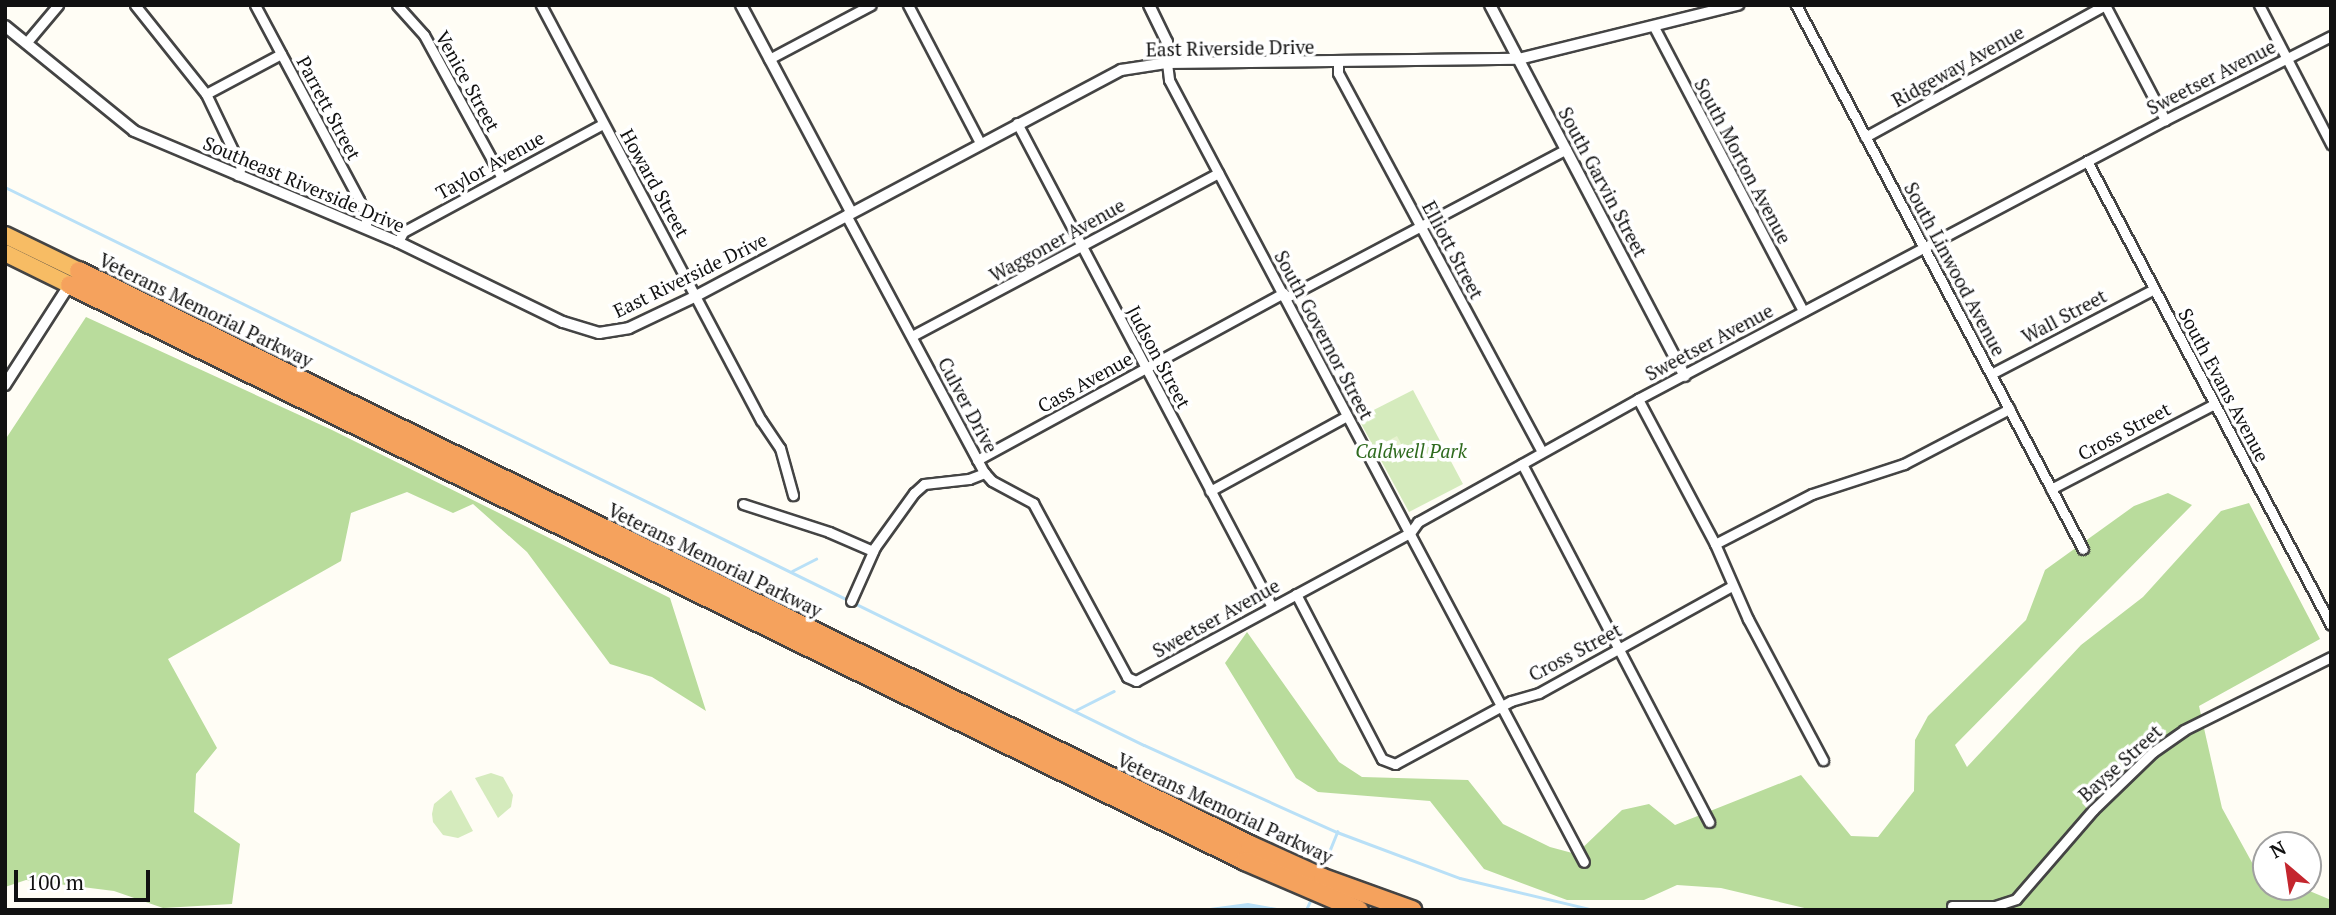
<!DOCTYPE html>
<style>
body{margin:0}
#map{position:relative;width:2336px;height:915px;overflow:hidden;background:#fffdf5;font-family:"PT Serif",serif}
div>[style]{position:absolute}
.green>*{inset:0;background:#d5ebbd}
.forest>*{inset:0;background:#b9dc9c}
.pitch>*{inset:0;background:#e6f2cf}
.water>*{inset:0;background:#b9e0f7}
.stream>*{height:2.5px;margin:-1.25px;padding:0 1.25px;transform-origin:1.25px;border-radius:1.25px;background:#b9e0f7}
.roads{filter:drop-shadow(2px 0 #444) drop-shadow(-2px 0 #444) drop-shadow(0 2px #444) drop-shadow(0 -2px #444)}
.minor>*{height:9px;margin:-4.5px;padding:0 4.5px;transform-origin:4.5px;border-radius:4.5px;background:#fff}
.tertiary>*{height:10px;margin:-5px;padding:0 5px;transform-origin:5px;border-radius:5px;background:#fff}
.trunk>*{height:16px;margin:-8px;padding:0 8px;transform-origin:8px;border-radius:8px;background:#f7bc64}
.motorway>*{height:18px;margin:-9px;padding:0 9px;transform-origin:9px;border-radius:9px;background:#f5a25d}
span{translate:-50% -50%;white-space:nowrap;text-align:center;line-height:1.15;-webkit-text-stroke:7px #fff;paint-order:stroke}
.street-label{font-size:19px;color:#111}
.park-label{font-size:19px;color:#2f6b1f;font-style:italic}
.frame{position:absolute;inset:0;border:7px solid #111;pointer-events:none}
.north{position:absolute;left:2252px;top:831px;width:70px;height:70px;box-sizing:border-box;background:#fff;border:2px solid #a0a0a0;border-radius:50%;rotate:331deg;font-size:19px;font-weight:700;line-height:28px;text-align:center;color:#111}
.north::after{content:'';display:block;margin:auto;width:24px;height:32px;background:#c4262e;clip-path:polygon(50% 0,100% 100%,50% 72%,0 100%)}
.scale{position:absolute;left:14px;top:870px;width:136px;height:32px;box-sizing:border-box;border:4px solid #111;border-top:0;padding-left:9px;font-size:21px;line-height:24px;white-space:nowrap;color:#111;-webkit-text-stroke:5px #fff;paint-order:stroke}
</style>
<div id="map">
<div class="green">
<i style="clip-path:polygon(1413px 390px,1463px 484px,1409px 512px,1358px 418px)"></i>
<i style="clip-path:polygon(491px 773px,503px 777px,513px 795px,511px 807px,498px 818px,475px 778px)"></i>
<i style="clip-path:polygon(451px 790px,473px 831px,458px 838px,443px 835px,433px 822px,432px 814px,434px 804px)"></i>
</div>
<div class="forest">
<i style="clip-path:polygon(86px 317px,332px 430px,670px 598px,706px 711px,652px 677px,610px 664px,527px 552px,473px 504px,453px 513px,407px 492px,351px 513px,341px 561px,168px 659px,217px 748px,196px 774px,194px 812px,240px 844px,232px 904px,163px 908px,114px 891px,26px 880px,5px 887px,5px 440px)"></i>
<i style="clip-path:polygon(2168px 493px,2192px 505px,1955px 745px,1967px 767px,2081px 645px,2143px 597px,2221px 511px,2249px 503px,2320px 639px,2199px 706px,2222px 808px,2255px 868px,2266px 873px,2266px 887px,2300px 887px,2331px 900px,2331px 910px,1813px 910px,1721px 888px,1677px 885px,1644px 900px,1567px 900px,1484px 869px,1430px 801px,1318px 792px,1296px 778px,1225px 663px,1247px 632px,1339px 762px,1362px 777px,1468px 780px,1503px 824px,1550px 847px,1576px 854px,1622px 810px,1649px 804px,1675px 825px,1801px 775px,1851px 836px,1878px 837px,1914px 791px,1915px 740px,1928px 716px,2026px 620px,2045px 570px,2134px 506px)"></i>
</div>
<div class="pitch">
<i style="clip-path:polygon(1397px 436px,1407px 455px,1392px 463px,1382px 444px)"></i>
</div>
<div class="water">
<i style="clip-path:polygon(1248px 903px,1288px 910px,1195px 910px)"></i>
</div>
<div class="stream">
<i style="left:5px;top:187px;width:1268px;rotate:26.1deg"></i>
<i style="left:1144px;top:745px;width:212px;rotate:24.3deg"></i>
<i style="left:1337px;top:832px;width:131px;rotate:20.5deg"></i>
<i style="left:1460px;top:878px;width:138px;rotate:13.4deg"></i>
<i style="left:792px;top:571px;width:27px;rotate:-27deg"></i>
<i style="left:1076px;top:710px;width:42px;rotate:-26.6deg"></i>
<i style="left:1329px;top:852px;width:22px;rotate:-68deg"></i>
<i style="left:1306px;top:910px;width:10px;rotate:-66deg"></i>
</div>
<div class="roads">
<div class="minor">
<i style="left:135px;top:5px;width:114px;rotate:51.4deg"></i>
<i style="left:206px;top:94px;width:81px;rotate:64.4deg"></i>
<i style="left:241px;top:167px;width:9px;rotate:111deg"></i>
<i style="left:255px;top:5px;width:221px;rotate:61.9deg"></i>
<i style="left:359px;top:200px;width:17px;rotate:66deg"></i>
<i style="left:366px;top:216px;width:12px;rotate:90deg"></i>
<i style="left:397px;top:5px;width:40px;rotate:48deg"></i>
<i style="left:424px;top:35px;width:163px;rotate:61.4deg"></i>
<i style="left:541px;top:5px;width:470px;rotate:62.1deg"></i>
<i style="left:761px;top:420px;width:34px;rotate:56deg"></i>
<i style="left:780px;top:448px;width:49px;rotate:74.5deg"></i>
<i style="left:908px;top:5px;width:156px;rotate:62.4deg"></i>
<i style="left:1796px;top:5px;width:615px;rotate:62.19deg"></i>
<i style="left:2105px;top:5px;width:130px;rotate:62.4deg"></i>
<i style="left:2259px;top:5px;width:157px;rotate:62.6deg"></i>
<i style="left:1654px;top:27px;width:321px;rotate:62.3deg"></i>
<i style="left:26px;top:43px;width:50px;rotate:-49.9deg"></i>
<i style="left:769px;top:59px;width:115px;rotate:-27.9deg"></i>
<i style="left:1167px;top:63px;width:17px;rotate:83deg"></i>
<i style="left:1169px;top:80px;width:885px;rotate:62.05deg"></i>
<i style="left:1338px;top:63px;width:10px;rotate:90deg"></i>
<i style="left:1338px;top:73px;width:430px;rotate:61.7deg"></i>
<i style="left:206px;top:94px;width:85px;rotate:-28.1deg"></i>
<i style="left:1017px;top:123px;width:547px;rotate:62.22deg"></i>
<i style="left:1865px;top:137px;width:274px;rotate:-28.8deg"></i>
<i style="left:2087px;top:161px;width:524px;rotate:62.26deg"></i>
<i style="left:846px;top:215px;width:290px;rotate:61.8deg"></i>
<i style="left:983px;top:471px;width:13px;rotate:48deg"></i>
<i style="left:992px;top:481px;width:47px;rotate:28.2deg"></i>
<i style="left:1033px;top:503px;width:198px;rotate:61.6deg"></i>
<i style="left:1127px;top:677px;width:10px;rotate:24deg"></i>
<i style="left:1136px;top:681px;width:311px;rotate:-28.4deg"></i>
<i style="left:1410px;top:533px;width:14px;rotate:-54deg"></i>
<i style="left:1418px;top:522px;width:252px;rotate:-29.2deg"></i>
<i style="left:1638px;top:399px;width:596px;rotate:-27.9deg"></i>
<i style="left:2165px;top:120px;width:186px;rotate:-26.8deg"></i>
<i style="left:398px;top:242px;width:11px;rotate:-63deg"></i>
<i style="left:403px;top:232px;width:227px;rotate:-28.4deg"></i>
<i style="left:1285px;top:298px;width:318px;rotate:-27.9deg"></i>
<i style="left:912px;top:336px;width:347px;rotate:-28deg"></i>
<i style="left:1991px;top:374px;width:184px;rotate:-27.5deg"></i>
<i style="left:1638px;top:399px;width:164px;rotate:62deg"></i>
<i style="left:1715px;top:544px;width:82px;rotate:66.3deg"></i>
<i style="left:1748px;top:619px;width:160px;rotate:62deg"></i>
<i style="left:977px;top:460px;width:349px;rotate:-28.6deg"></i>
<i style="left:1522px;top:464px;width:404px;rotate:62.4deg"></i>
<i style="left:2051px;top:489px;width:184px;rotate:-27.5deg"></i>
<i style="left:1210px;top:491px;width:156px;rotate:-28.7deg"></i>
<i style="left:743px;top:504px;width:90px;rotate:18deg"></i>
<i style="left:829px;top:532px;width:48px;rotate:23.4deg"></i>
<i style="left:1715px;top:544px;width:109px;rotate:-27.3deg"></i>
<i style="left:1812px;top:494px;width:97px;rotate:-18.1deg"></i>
<i style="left:1904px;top:464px;width:119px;rotate:-27.6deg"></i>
<i style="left:1296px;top:594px;width:186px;rotate:62.5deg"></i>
<i style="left:1382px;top:759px;width:14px;rotate:21deg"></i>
<i style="left:1395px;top:764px;width:132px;rotate:-28.5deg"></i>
<i style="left:1511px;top:701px;width:29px;rotate:-16deg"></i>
<i style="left:1539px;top:693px;width:221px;rotate:-29deg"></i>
<i style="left:851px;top:601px;width:59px;rotate:-66deg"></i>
<i style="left:875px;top:547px;width:67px;rotate:-54.2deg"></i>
<i style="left:914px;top:493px;width:13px;rotate:-42deg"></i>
<i style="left:924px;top:484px;width:45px;rotate:-6.3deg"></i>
<i style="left:969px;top:479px;width:17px;rotate:-21deg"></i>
<i style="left:1952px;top:906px;width:43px"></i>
<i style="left:1995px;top:906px;width:22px;rotate:-18deg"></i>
<i style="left:2016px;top:899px;width:118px;rotate:-49.1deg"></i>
<i style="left:2093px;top:810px;width:83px;rotate:-44deg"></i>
<i style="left:2153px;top:752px;width:38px;rotate:-35deg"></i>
<i style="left:2184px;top:730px;width:164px;rotate:-26.4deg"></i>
</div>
<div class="tertiary">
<i style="left:741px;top:5px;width:234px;rotate:62deg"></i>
<i style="left:1149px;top:5px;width:41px;rotate:64.1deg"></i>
<i style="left:1167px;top:42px;width:21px;rotate:90deg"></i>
<i style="left:1490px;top:5px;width:419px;rotate:62.3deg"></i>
<i style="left:5px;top:26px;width:166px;rotate:39.1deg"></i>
<i style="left:134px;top:131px;width:286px;rotate:22.8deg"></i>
<i style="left:398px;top:242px;width:183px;rotate:25.9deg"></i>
<i style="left:563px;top:322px;width:38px;rotate:17deg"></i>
<i style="left:599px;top:333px;width:30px;rotate:-9deg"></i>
<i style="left:629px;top:328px;width:74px;rotate:-25.5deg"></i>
<i style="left:696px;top:296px;width:481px;rotate:-28deg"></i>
<i style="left:1121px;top:70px;width:47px;rotate:-8.7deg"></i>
<i style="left:1167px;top:63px;width:352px;rotate:-0.7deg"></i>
<i style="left:1519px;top:59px;width:226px;rotate:-13.9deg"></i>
<i style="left:5px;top:385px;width:122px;rotate:-57.3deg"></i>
</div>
<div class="trunk">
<i style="left:5px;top:235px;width:82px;rotate:25.9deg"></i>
<i style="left:5px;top:253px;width:72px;rotate:26.2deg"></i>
</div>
<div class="motorway">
<i style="left:79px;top:271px;width:1304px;rotate:26.11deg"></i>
<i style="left:1250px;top:845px;width:80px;rotate:24.3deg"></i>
<i style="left:1323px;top:878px;width:95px;rotate:19.8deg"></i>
<i style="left:70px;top:285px;width:1309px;rotate:26.11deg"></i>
<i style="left:1245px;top:861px;width:124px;rotate:23.3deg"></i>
</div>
</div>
<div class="street-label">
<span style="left:1230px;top:48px;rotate:-1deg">East Riverside Drive</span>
<span style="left:1958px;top:66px;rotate:-29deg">Ridgeway Avenue</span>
<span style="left:2211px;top:77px;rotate:-27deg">Sweetser Avenue</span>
<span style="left:468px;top:81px;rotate:61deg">Venice Street</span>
<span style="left:329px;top:108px;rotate:62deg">Parrett Street</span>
<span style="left:1743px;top:161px;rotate:62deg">South Morton Avenue</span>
<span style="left:490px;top:165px;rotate:-29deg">Taylor Avenue</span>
<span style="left:1603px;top:182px;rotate:62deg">South Garvin Street</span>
<span style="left:655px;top:183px;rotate:61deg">Howard Street</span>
<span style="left:304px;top:184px;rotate:23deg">Southeast Riverside Drive</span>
<span style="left:1057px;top:240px;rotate:-29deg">Waggoner Avenue</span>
<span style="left:1453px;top:250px;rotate:62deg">Elliott Street</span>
<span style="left:1955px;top:269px;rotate:62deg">South Linwood Avenue</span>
<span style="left:690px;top:275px;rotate:-26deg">East Riverside Drive</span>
<span style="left:206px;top:310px;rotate:26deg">Veterans Memorial Parkway</span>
<span style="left:2064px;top:316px;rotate:-28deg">Wall Street</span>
<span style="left:1324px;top:335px;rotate:62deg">South Governor Street</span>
<span style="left:1709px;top:342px;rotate:-28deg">Sweetser Avenue</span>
<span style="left:1159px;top:357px;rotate:62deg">Judson Street</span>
<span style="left:1085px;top:382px;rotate:-29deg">Cass Avenue</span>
<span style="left:2224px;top:385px;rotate:62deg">South Evans Avenue</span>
<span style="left:968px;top:405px;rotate:62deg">Culver Drive</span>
<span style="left:2124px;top:431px;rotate:-28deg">Cross Street</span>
<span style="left:715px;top:560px;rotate:26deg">Veterans Memorial Parkway</span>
<span style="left:1216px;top:618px;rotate:-29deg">Sweetser Avenue</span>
<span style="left:1575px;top:652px;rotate:-28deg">Cross Street</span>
<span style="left:2120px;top:763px;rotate:-42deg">Bayse Street</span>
<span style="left:1225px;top:808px;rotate:25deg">Veterans Memorial Parkway</span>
</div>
<div class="park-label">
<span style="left:1411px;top:451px">Caldwell Park</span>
</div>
<div class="frame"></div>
<div class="north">N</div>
<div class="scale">100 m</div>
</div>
